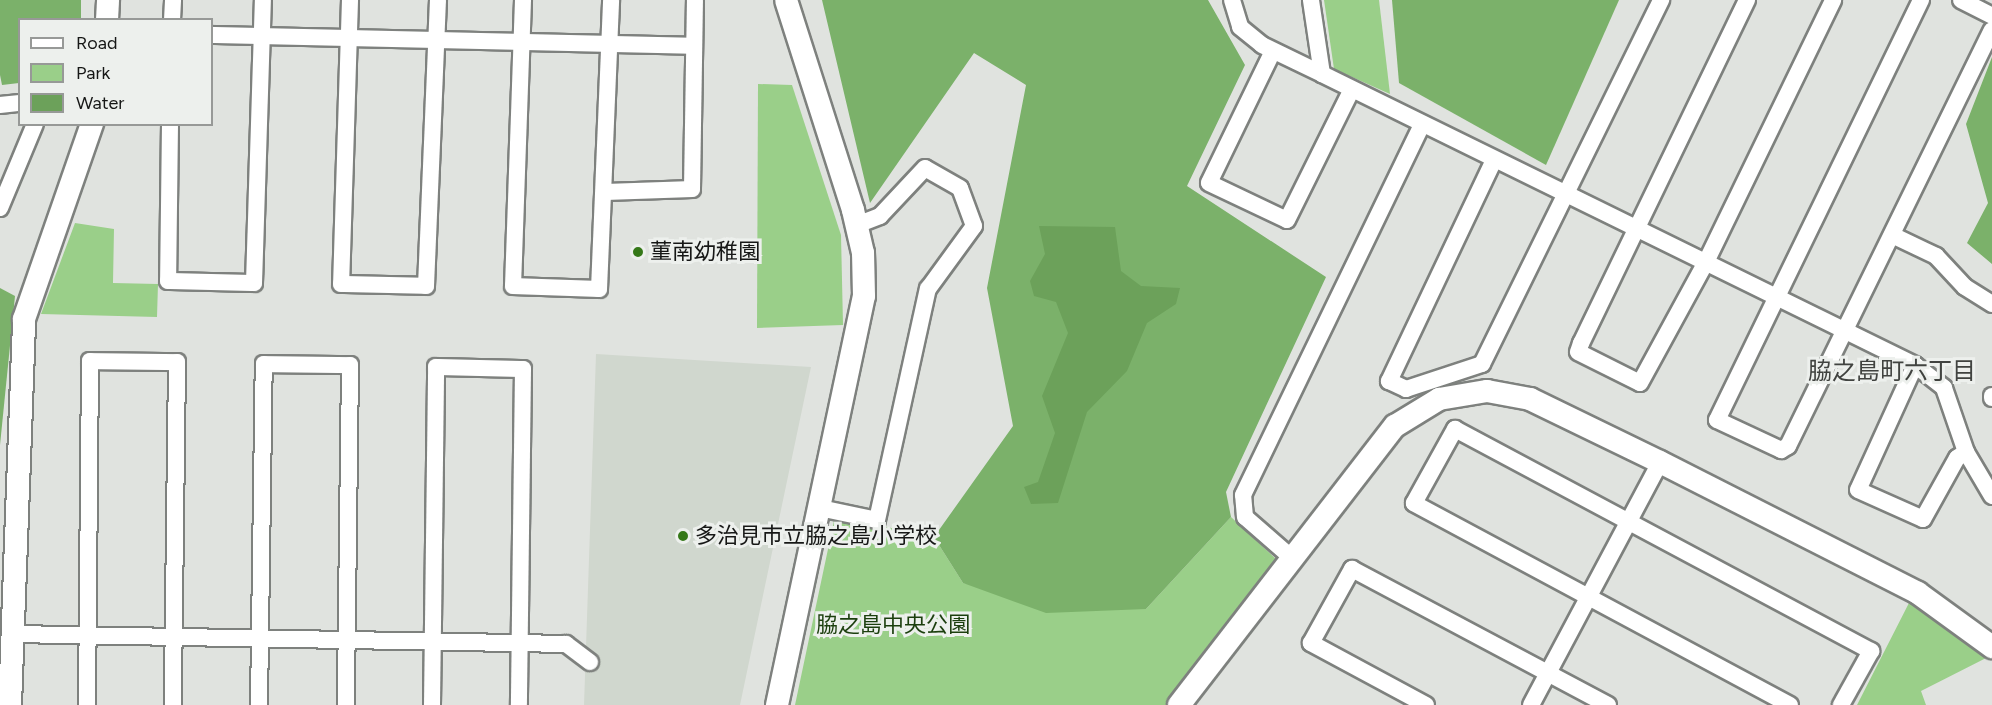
<!DOCTYPE html>
<meta charset="utf-8">
<style>
body{margin:0}
#map{position:relative;width:1992px;height:705px;overflow:hidden;background:#e0e3df;font-family:Figtree,"Noto Sans JP",sans-serif}
div>[style]{position:absolute}
.built>*{inset:0;background:#d0d7ce}
.green>*{inset:0;background:#9acf89}
.forest>*{inset:0;background:#7bb16a}
.water>*{inset:0;background:#6ca15a}
.roads{filter:drop-shadow(2px 0 #7e817e) drop-shadow(-2px 0 #7e817e) drop-shadow(0 2px #7e817e) drop-shadow(0 -2px #7e817e)}
.street>*{height:16px;margin:-8px;padding:0 8px;transform-origin:8px;border-radius:8px;background:#fff}
.secondary>*{height:22px;margin:-11px;padding:0 11px;transform-origin:11px;border-radius:11px;background:#fff}
.dots>*{width:16px;height:16px;translate:-50% -50%;box-sizing:border-box;border:3px solid #edf0ed;border-radius:50%}
span{translate:-50% -50%;white-space:nowrap;text-align:center;line-height:1.15;-webkit-text-stroke:6px #edf0ed;paint-order:stroke}
.poi-label{font-size:22px;color:#161716}
.left{translate:0 -50%;text-align:left}
.park-label{font-size:22px;color:#1c3f0e}
.neighbourhood-label{font-size:24px;color:#414340}
.legend{position:absolute;left:18px;top:18px;width:195px;height:108px;box-sizing:border-box;background:#edf0ed;border:2px solid #979997;margin:0;padding:8px 10px;list-style:none;font-size:18px;color:#161716}
.legend li{display:flex;align-items:center;gap:12px;height:30px}
.legend b{width:30px;border:2px solid #979997}
</style>
<div id="map">
<div class="built">
<i style="clip-path:polygon(596px 354px,811px 367px,740px 705px,584px 705px)"></i>
</div>
<div class="green">
<i style="clip-path:polygon(1324px 0,1379px 0,1390px 94px,1334px 69px)"></i>
<i style="clip-path:polygon(758px 84px,792px 85px,841px 235px,843px 325px,757px 328px)"></i>
<i style="clip-path:polygon(75px 223px,114px 229px,113px 283px,158px 284px,157px 317px,41px 314px)"></i>
<i style="clip-path:polygon(835px 516px,934px 537px,963px 583px,1146px 609px,1231px 517px,1276px 559px,1170px 705px,795px 705px)"></i>
<i style="clip-path:polygon(1911px 599px,1992px 655px,1921px 691px,1926px 705px,1857px 705px)"></i>
</div>
<div class="forest">
<i style="clip-path:polygon(0 0,81px 0,81px 19px,20px 20px,19px 83px,2px 85px,0 75px)"></i>
<i style="clip-path:polygon(822px 0,1208px 0,1245px 65px,1187px 186px,1326px 277px,1226px 492px,1231px 517px,1146px 609px,1046px 613px,963px 583px,934px 537px,1013px 426px,987px 288px,1026px 85px,974px 53px,870px 203px)"></i>
<i style="clip-path:polygon(1392px 0,1619px 0,1546px 165px,1399px 83px)"></i>
<i style="clip-path:polygon(1992px 57px,1992px 264px,1967px 243px,1988px 203px,1966px 124px)"></i>
<i style="clip-path:polygon(0 288px,15px 296px,0 445px)"></i>
</div>
<div class="water">
<i style="clip-path:polygon(1039px 226px,1115px 227px,1121px 271px,1141px 286px,1180px 288px,1176px 304px,1147px 323px,1127px 371px,1087px 412px,1058px 503px,1031px 504px,1024px 487px,1038px 482px,1055px 433px,1042px 396px,1068px 333px,1056px 302px,1034px 296px,1030px 281px,1045px 254px)"></i>
</div>
<div class="roads">
<div class="street">
<i style="left:350px;top:0;width:284px;rotate:91.8deg"></i>
<i style="left:341px;top:284px;width:85px;rotate:1.3deg"></i>
<i style="left:426px;top:286px;width:286px;rotate:-87.6deg"></i>
<i style="left:523px;top:0;width:286px;rotate:92deg"></i>
<i style="left:513px;top:286px;width:86px;rotate:2deg"></i>
<i style="left:599px;top:289px;width:289px;rotate:-87.6deg"></i>
<i style="left:1232px;top:0;width:28px;rotate:73deg"></i>
<i style="left:1240px;top:27px;width:28px;rotate:39deg"></i>
<i style="left:1262px;top:45px;width:67px;rotate:25.8deg"></i>
<i style="left:1322px;top:74px;width:75px;rotate:-98.5deg"></i>
<i style="left:1747px;top:0;width:381px;rotate:115.8deg"></i>
<i style="left:1581px;top:343px;width:9px;rotate:108deg"></i>
<i style="left:1578px;top:352px;width:69px;rotate:26.6deg"></i>
<i style="left:1640px;top:383px;width:138px;rotate:-61.4deg"></i>
<i style="left:1706px;top:262px;width:291px;rotate:-64.1deg"></i>
<i style="left:1921px;top:0;width:467px;rotate:115.9deg"></i>
<i style="left:1717px;top:420px;width:71px;rotate:25.1deg"></i>
<i style="left:1781px;top:450px;width:8px;rotate:-30deg"></i>
<i style="left:1788px;top:446px;width:463px;rotate:-63.9deg"></i>
<i style="left:1961px;top:0;width:35px;rotate:27deg"></i>
<i style="left:172px;top:20px;width:20px;rotate:-87deg"></i>
<i style="left:212px;top:35px;width:482px;rotate:1.3deg"></i>
<i style="left:1272px;top:53px;width:144px;rotate:115.9deg"></i>
<i style="left:1209px;top:183px;width:86px;rotate:25.4deg"></i>
<i style="left:1287px;top:220px;width:144px;rotate:-63.6deg"></i>
<i style="left:1322px;top:74px;width:661px;rotate:26.14deg"></i>
<i style="left:1915px;top:365px;width:37px;rotate:38deg"></i>
<i style="left:1944px;top:388px;width:68px;rotate:71deg"></i>
<i style="left:1966px;top:452px;width:51px;rotate:59.4deg"></i>
<i style="left:0;top:105px;width:20px;rotate:-6deg"></i>
<i style="left:170px;top:124px;width:157px;rotate:90.7deg"></i>
<i style="left:168px;top:281px;width:86px;rotate:1.3deg"></i>
<i style="left:254px;top:283px;width:283px;rotate:-88.2deg"></i>
<i style="left:1494px;top:160px;width:245px;rotate:115.4deg"></i>
<i style="left:1389px;top:381px;width:19px;rotate:25deg"></i>
<i style="left:1406px;top:389px;width:80px;rotate:-18.2deg"></i>
<i style="left:1482px;top:364px;width:406px;rotate:-63.8deg"></i>
<i style="left:606px;top:192px;width:86px;rotate:-2deg"></i>
<i style="left:692px;top:189px;width:189px;rotate:-89.1deg"></i>
<i style="left:0;top:208px;width:91px;rotate:-67.4deg"></i>
<i style="left:1892px;top:235px;width:49px;rotate:25.5deg"></i>
<i style="left:1936px;top:256px;width:42px;rotate:46.9deg"></i>
<i style="left:1965px;top:287px;width:32px;rotate:32deg"></i>
<i style="left:1915px;top:365px;width:137px;rotate:114.5deg"></i>
<i style="left:1858px;top:490px;width:71px;rotate:24deg"></i>
<i style="left:1923px;top:519px;width:70px;rotate:-60.9deg"></i>
<i style="left:1957px;top:458px;width:11px;rotate:-34deg"></i>
<i style="left:1992px;top:396px;width:2px;rotate:90deg"></i>
<i style="left:820px;top:508px;width:58px;rotate:11.9deg"></i>
<i style="left:877px;top:520px;width:237px;rotate:-77.6deg"></i>
<i style="left:928px;top:289px;width:78px;rotate:-53.9deg"></i>
<i style="left:974px;top:226px;width:40px;rotate:-110.2deg"></i>
<i style="left:960px;top:188px;width:40px;rotate:-150.3deg"></i>
<i style="left:925px;top:168px;width:66px;rotate:133.2deg"></i>
<i style="left:880px;top:216px;width:25px;rotate:159deg"></i>
<i style="left:1292px;top:558px;width:62px;rotate:-138.9deg"></i>
<i style="left:1245px;top:517px;width:22px;rotate:-95deg"></i>
<i style="left:1243px;top:495px;width:412px;rotate:-64.2deg"></i>
<i style="left:12px;top:634px;width:554px;rotate:1.03deg"></i>
<i style="left:566px;top:644px;width:30px;rotate:37deg"></i>
<i style="left:87px;top:705px;width:344px;rotate:-89.5deg"></i>
<i style="left:90px;top:361px;width:87px;rotate:0.7deg"></i>
<i style="left:177px;top:362px;width:343px;rotate:90.7deg"></i>
<i style="left:259px;top:705px;width:341px;rotate:-89.2deg"></i>
<i style="left:264px;top:364px;width:86px;rotate:0.7deg"></i>
<i style="left:350px;top:365px;width:340px;rotate:90.7deg"></i>
<i style="left:432px;top:705px;width:338px;rotate:-89.3deg"></i>
<i style="left:436px;top:367px;width:87px;rotate:1.3deg"></i>
<i style="left:523px;top:369px;width:336px;rotate:90.7deg"></i>
<i style="left:1426px;top:705px;width:131px;rotate:-151.7deg"></i>
<i style="left:1311px;top:643px;width:85px;rotate:-61deg"></i>
<i style="left:1352px;top:569px;width:290px;rotate:28deg"></i>
<i style="left:1531px;top:705px;width:275px;rotate:-62deg"></i>
<i style="left:1790px;top:705px;width:427px;rotate:-151.8deg"></i>
<i style="left:1414px;top:503px;width:85px;rotate:-61deg"></i>
<i style="left:1455px;top:429px;width:472px;rotate:28.1deg"></i>
<i style="left:1871px;top:651px;width:62px;rotate:119.1deg"></i>
</div>
<div class="secondary">
<i style="left:107px;top:20px;width:20px;rotate:-87deg"></i>
<i style="left:10px;top:705px;width:386px;rotate:-87.9deg"></i>
<i style="left:24px;top:319px;width:207px;rotate:-70.8deg"></i>
<i style="left:777px;top:705px;width:418px;rotate:-78deg"></i>
<i style="left:864px;top:296px;width:43px;rotate:-91.3deg"></i>
<i style="left:863px;top:253px;width:44px;rotate:-103.1deg"></i>
<i style="left:853px;top:210px;width:220px;rotate:-107.7deg"></i>
<i style="left:1179px;top:705px;width:353px;rotate:-52.3deg"></i>
<i style="left:1395px;top:426px;width:52px;rotate:-31.5deg"></i>
<i style="left:1439px;top:399px;width:49px;rotate:-9.5deg"></i>
<i style="left:1487px;top:391px;width:44px;rotate:10.5deg"></i>
<i style="left:1530px;top:399px;width:144px;rotate:25.9deg"></i>
<i style="left:1660px;top:462px;width:289px;rotate:26.9deg"></i>
<i style="left:1918px;top:593px;width:92px;rotate:36.1deg"></i>
</div>
</div>
<div class="dots">
<i style="left:638px;top:252px;background:#357818"></i>
<i style="left:683px;top:536px;background:#357818"></i>
</div>
<div class="poi-label">
<span class="left" style="left:650px;top:252px">菫南幼稚園</span>
<span class="left" style="left:695px;top:536px">多治見市立脇之島小学校</span>
</div>
<div class="park-label">
<span style="left:893px;top:625px">脇之島中央公園</span>
</div>
<div class="neighbourhood-label">
<span style="left:1892px;top:371px">脇之島町六丁目</span>
</div>
<ul class="legend">
<li><b style="height:8px;background:#fff"></b>Road</li>
<li><b style="height:16px;background:#9acf89"></b>Park</li>
<li><b style="height:16px;background:#6ca15a"></b>Water</li>
</ul>
</div>
